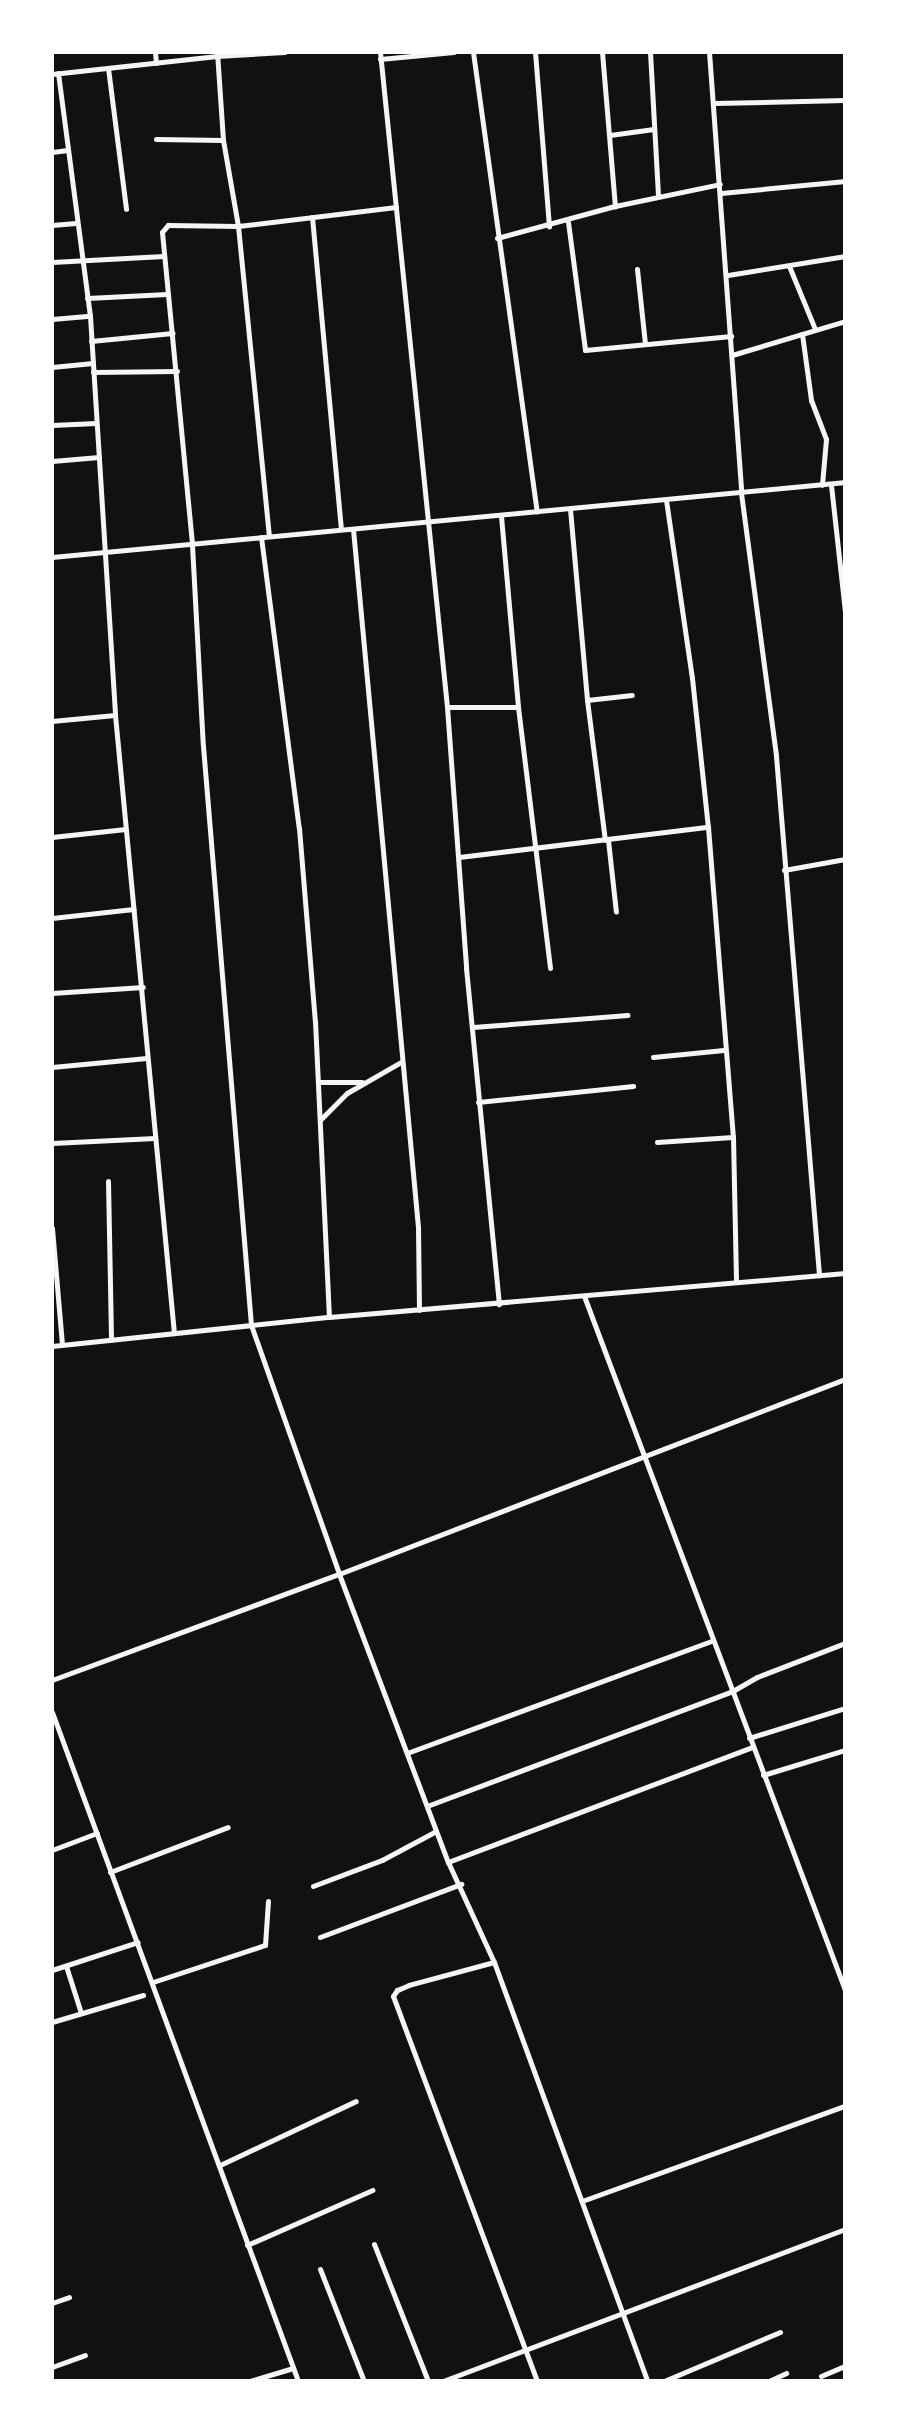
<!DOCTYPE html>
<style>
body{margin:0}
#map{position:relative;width:897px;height:2433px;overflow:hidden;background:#111;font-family:"DM Sans",sans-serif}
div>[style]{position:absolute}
.minor>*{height:5px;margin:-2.5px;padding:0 2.5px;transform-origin:2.5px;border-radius:2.5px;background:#f5f5f5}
span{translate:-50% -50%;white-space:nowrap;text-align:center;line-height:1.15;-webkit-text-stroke:6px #fff;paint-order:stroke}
.frame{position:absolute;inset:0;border:54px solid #fff;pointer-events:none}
</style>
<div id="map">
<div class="minor">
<i style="left:155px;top:52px;width:11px;rotate:85deg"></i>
<i style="left:217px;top:52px;width:88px;rotate:86.1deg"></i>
<i style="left:223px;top:140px;width:87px;rotate:80.1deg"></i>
<i style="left:238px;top:226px;width:311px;rotate:84.3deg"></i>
<i style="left:380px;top:52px;width:658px;rotate:84.16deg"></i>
<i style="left:447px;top:707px;width:262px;rotate:85.8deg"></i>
<i style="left:466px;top:968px;width:338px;rotate:84.4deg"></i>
<i style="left:473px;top:52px;width:464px;rotate:82.1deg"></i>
<i style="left:535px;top:52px;width:175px;rotate:85.4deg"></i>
<i style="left:602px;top:52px;width:155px;rotate:85.2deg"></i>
<i style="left:650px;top:52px;width:144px;rotate:86.8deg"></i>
<i style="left:709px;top:52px;width:442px;rotate:85.8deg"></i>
<i style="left:741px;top:493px;width:265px;rotate:82.4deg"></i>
<i style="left:776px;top:756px;width:521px;rotate:85.26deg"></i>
<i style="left:380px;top:59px;width:74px;rotate:-5.4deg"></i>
<i style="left:108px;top:68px;width:142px;rotate:82.7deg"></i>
<i style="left:58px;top:73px;width:245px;rotate:82.5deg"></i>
<i style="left:90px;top:316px;width:400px;rotate:86.4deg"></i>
<i style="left:115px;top:715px;width:621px;rotate:84.55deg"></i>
<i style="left:52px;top:74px;width:166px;rotate:-6.2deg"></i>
<i style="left:217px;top:56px;width:68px;rotate:-3.4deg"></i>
<i style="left:714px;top:103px;width:131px;rotate:-1.3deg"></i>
<i style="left:610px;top:135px;width:44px;rotate:-7.8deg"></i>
<i style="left:156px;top:139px;width:67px;rotate:0.9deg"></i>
<i style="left:52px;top:152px;width:16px;rotate:-7deg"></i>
<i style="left:721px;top:193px;width:125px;rotate:-5.5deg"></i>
<i style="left:396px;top:207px;width:159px;rotate:173.1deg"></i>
<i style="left:238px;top:226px;width:70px;rotate:-179.2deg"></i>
<i style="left:168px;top:225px;width:9px;rotate:131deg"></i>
<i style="left:162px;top:232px;width:314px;rotate:84.5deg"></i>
<i style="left:192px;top:545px;width:201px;rotate:86.9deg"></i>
<i style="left:203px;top:746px;width:581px;rotate:85.26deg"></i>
<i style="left:251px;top:1325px;width:264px;rotate:70.5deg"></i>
<i style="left:339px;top:1574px;width:308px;rotate:69.3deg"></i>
<i style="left:448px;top:1862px;width:110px;rotate:65.3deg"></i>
<i style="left:494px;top:1962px;width:446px;rotate:69.9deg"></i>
<i style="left:312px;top:217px;width:313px;rotate:84.7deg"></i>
<i style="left:568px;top:222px;width:129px;rotate:82.4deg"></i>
<i style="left:585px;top:350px;width:147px;rotate:-5.5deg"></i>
<i style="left:52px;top:225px;width:24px;rotate:-5deg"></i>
<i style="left:497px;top:238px;width:122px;rotate:-15.2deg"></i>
<i style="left:615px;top:206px;width:107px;rotate:-11.8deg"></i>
<i style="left:52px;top:262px;width:112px;rotate:-3.1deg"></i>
<i style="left:789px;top:266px;width:68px;rotate:67.6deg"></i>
<i style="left:637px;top:269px;width:75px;rotate:83.9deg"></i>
<i style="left:728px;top:275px;width:119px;rotate:-9.2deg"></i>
<i style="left:87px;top:298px;width:80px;rotate:-2.9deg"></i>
<i style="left:52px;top:319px;width:38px;rotate:-5deg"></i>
<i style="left:802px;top:334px;width:67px;rotate:82.2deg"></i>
<i style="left:811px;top:400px;width:42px;rotate:69deg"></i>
<i style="left:826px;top:439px;width:46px;rotate:95deg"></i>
<i style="left:91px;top:341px;width:82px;rotate:-5.6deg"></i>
<i style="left:732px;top:355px;width:118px;rotate:-16.7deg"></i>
<i style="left:52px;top:367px;width:41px;rotate:-5.6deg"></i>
<i style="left:93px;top:372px;width:84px;rotate:-0.7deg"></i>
<i style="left:52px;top:425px;width:44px;rotate:-2.6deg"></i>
<i style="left:52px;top:461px;width:47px;rotate:-4.9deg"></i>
<i style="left:831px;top:485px;width:128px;rotate:83.7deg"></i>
<i style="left:666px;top:500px;width:180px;rotate:81.7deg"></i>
<i style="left:692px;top:678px;width:150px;rotate:83.9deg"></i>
<i style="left:708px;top:827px;width:311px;rotate:85.4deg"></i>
<i style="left:733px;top:1137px;width:144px;rotate:88.8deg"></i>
<i style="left:570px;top:509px;width:192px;rotate:84.9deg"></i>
<i style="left:587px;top:700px;width:141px;rotate:82.7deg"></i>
<i style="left:501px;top:516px;width:192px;rotate:84.9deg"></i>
<i style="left:518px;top:707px;width:263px;rotate:83deg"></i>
<i style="left:353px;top:529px;width:701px;rotate:84.68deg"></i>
<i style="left:418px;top:1227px;width:83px;rotate:89.3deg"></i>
<i style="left:261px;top:537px;width:293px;rotate:82.6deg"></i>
<i style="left:299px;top:828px;width:194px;rotate:85.3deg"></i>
<i style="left:315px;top:1021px;width:296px;rotate:87.3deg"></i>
<i style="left:52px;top:557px;width:797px;rotate:-5.4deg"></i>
<i style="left:587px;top:700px;width:45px;rotate:-6.3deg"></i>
<i style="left:447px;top:707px;width:71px"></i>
<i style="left:52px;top:721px;width:63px;rotate:-5.4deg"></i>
<i style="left:52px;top:837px;width:74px;rotate:-6.2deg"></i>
<i style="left:608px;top:840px;width:72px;rotate:83.7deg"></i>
<i style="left:459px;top:857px;width:251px;rotate:-6.9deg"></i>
<i style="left:784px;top:870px;width:62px;rotate:-10.2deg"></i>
<i style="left:52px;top:918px;width:82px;rotate:-6.3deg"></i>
<i style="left:52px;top:993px;width:91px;rotate:-3.8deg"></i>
<i style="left:473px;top:1027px;width:155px;rotate:-4.4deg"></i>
<i style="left:653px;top:1057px;width:71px;rotate:-5.6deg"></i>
<i style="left:52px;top:1067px;width:95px;rotate:-5.4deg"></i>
<i style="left:318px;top:1082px;width:44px"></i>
<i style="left:478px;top:1102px;width:156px;rotate:-5.9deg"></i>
<i style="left:321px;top:1119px;width:37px;rotate:-45deg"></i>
<i style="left:347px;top:1093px;width:62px;rotate:-29.9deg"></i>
<i style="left:657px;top:1142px;width:76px;rotate:-3.8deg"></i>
<i style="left:52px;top:1143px;width:103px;rotate:-2.8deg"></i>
<i style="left:108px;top:1181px;width:159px;rotate:88.9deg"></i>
<i style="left:52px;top:1228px;width:117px;rotate:85.1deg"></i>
<i style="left:584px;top:1296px;width:741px;rotate:69.39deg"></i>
<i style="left:52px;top:1346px;width:279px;rotate:-6deg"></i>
<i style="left:329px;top:1317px;width:518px;rotate:-4.87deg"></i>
<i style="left:52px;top:1680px;width:306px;rotate:-20.3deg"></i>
<i style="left:339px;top:1574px;width:542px;rotate:-21.08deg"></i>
<i style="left:52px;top:1712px;width:713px;rotate:69.81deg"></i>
<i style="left:749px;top:1738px;width:101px;rotate:-17.4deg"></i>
<i style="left:407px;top:1753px;width:325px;rotate:-20.2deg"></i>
<i style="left:763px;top:1775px;width:86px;rotate:-17deg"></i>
<i style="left:427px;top:1806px;width:325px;rotate:-20.6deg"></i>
<i style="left:731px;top:1692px;width:30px;rotate:-30deg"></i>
<i style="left:757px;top:1677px;width:94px;rotate:-21.1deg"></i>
<i style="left:52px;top:1850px;width:48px;rotate:-20.7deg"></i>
<i style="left:448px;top:1862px;width:325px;rotate:-20.7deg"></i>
<i style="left:110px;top:1872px;width:126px;rotate:-20.9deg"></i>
<i style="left:313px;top:1886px;width:74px;rotate:-20.6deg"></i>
<i style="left:382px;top:1860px;width:61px;rotate:-28.2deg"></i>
<i style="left:320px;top:1937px;width:151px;rotate:-20.6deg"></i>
<i style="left:494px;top:1962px;width:88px;rotate:164.9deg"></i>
<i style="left:409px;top:1985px;width:13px;rotate:157deg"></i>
<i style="left:397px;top:1990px;width:7px;rotate:124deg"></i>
<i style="left:393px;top:1996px;width:411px;rotate:69.5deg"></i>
<i style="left:66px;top:1966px;width:49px;rotate:72.3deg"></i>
<i style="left:52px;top:1970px;width:90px;rotate:-18deg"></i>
<i style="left:153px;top:1982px;width:118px;rotate:-18.3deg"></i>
<i style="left:265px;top:1945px;width:44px;rotate:-86.1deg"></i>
<i style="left:52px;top:2022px;width:95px;rotate:-16.5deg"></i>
<i style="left:220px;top:2165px;width:150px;rotate:-25.2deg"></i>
<i style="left:582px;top:2201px;width:280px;rotate:-19.9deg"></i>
<i style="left:374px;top:2244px;width:147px;rotate:68.5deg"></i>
<i style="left:247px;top:2245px;width:137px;rotate:-23.7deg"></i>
<i style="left:320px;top:2269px;width:120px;rotate:68.6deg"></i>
<i style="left:52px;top:2303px;width:18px;rotate:-19deg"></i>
<i style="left:52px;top:2367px;width:35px;rotate:-20deg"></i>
<i style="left:821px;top:2376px;width:26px;rotate:-23deg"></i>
<i style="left:250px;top:2381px;width:45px;rotate:-16.8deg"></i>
<i style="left:443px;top:2381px;width:430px;rotate:-20.7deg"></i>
<i style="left:664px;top:2381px;width:126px;rotate:-22.9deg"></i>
<i style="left:769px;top:2381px;width:19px;rotate:-25deg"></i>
</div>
<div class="frame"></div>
</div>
